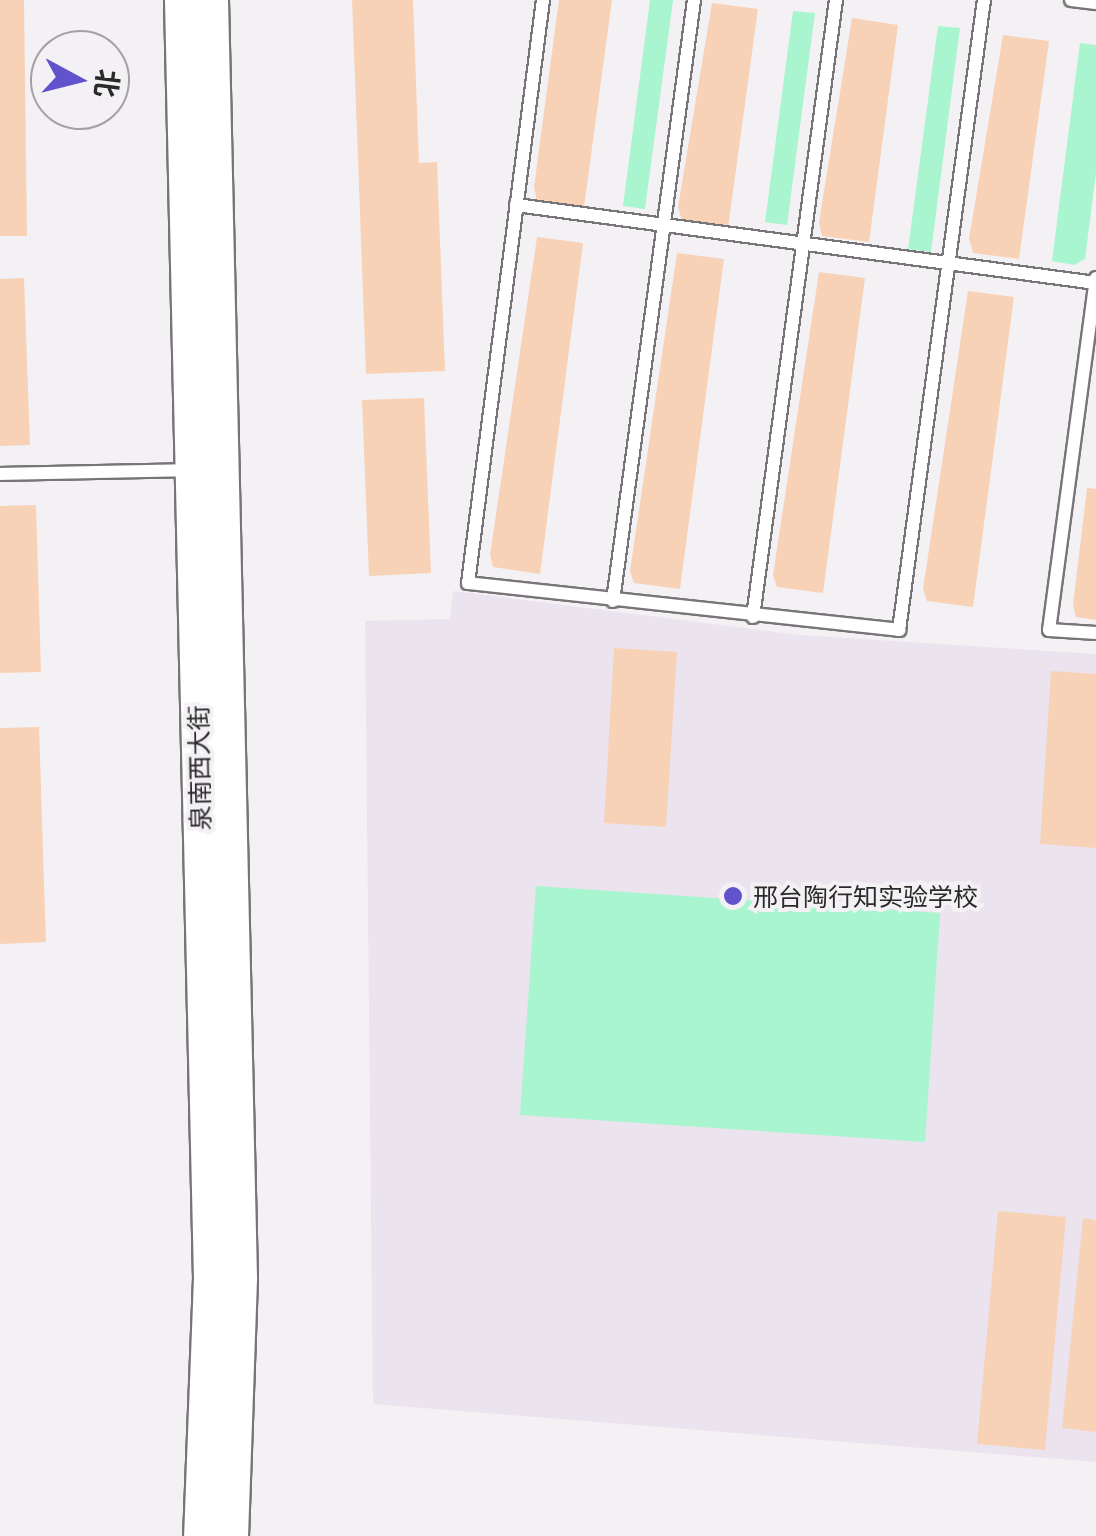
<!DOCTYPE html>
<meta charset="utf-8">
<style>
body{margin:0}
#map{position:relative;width:1096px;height:1536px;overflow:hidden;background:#f4f1f5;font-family:Barlow,"Noto Sans SC",sans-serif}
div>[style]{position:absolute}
.built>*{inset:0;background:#ebe3ed}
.green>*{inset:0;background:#a8f5cf}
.building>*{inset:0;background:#f8d2b7}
.roads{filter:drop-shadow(2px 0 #787578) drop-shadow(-2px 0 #787578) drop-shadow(0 2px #787578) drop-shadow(0 -2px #787578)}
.service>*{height:12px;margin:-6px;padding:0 6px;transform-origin:6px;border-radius:6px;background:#fff}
.secondary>*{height:35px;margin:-17.5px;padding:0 17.5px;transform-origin:17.5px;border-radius:17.5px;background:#fff}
.dots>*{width:28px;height:28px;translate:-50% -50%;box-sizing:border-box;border:5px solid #f4f1f5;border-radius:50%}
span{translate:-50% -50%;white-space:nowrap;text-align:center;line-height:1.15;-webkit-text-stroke:8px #f4f1f5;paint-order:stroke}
.street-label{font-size:25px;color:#2b2a2b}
.poi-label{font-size:25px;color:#2b2a2b}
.left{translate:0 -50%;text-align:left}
.north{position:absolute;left:30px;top:30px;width:100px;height:100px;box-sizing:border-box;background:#f4f1f5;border:2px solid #a4a1a4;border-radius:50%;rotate:97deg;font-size:28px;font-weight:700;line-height:40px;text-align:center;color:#2b2a2b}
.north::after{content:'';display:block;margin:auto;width:35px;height:45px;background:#6053cc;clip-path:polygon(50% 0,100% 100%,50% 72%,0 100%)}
</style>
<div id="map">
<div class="built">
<i style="clip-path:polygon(453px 591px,799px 635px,1096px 654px,1096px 1462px,373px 1404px,365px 621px,450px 619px)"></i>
</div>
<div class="green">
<i style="clip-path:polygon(650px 0,673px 0,645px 209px,623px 206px)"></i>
<i style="clip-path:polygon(793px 11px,815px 13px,787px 225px,765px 222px)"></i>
<i style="clip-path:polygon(938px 26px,960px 28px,931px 252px,908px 249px)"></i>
<i style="clip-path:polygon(1080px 43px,1096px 45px,1096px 173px,1085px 259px,1074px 265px,1052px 261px)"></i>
<i style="clip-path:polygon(536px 886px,940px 913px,925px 1142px,520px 1115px)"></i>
</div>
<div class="building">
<i style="clip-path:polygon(0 0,24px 0,27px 236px,0 236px)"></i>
<i style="clip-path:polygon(352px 0,413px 0,419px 163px,437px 162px,445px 371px,366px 374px)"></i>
<i style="clip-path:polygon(559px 0,612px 0,584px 207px,537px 201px,534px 187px)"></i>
<i style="clip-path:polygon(712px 3px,758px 9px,728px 228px,682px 221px,678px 207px)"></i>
<i style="clip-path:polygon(852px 18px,898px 25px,869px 242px,822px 236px,819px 222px)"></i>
<i style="clip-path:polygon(1003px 35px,1049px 41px,1019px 259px,973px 253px,969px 239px)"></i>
<i style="clip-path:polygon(537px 237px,583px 243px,540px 574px,493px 567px,490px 555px)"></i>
<i style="clip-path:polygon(677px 253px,724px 259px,680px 589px,634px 583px,630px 571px)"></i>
<i style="clip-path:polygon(819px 272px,865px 278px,823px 593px,777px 587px,773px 575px)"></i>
<i style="clip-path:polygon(24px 278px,30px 445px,0 446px,0 279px)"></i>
<i style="clip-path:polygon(968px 291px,1014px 297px,973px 607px,927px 601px,923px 589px)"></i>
<i style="clip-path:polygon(424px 398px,431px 573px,369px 576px,362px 400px)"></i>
<i style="clip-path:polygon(1087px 488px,1096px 489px,1096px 620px,1076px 617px,1073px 605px)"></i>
<i style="clip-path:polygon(36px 505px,41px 672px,0 673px,0 506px)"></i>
<i style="clip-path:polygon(614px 648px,677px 652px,666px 827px,604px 823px)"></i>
<i style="clip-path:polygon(1051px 671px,1096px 674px,1096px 848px,1040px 844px)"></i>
<i style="clip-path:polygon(39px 727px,46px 942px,0 944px,0 728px)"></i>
<i style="clip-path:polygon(998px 1211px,1066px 1217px,1045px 1450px,977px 1444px)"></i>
<i style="clip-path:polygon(1083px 1218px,1096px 1220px,1096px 1432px,1062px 1428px)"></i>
</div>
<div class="roads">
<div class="service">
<i style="left:543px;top:0;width:588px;rotate:97.33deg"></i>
<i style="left:468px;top:583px;width:434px;rotate:6.2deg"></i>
<i style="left:899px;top:630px;width:636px;rotate:-82.32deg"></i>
<i style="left:1071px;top:0;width:25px;rotate:7deg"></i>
<i style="left:516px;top:205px;width:585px;rotate:7.66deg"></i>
<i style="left:1096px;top:278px;width:355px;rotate:97.6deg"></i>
<i style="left:1049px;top:630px;width:47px;rotate:3.7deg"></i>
<i style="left:0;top:474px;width:190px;rotate:-1.2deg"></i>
<i style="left:613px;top:601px;width:606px;rotate:-82.32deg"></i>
<i style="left:753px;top:617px;width:623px;rotate:-82.34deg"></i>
</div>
<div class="secondary">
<i style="left:182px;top:0;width:1278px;rotate:88.7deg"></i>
<i style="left:211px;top:1278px;width:258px;rotate:92.2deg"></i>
<i style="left:210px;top:0;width:1278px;rotate:88.7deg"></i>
<i style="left:239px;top:1278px;width:258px;rotate:92deg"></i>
</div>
</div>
<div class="dots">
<i style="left:733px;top:896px;background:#6053cc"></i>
</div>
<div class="street-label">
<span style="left:199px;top:768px;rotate:-91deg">泉南西大街</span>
</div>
<div class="poi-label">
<span class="left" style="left:753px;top:896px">邢台陶行知实验学校</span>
</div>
<div class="north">北</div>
</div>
